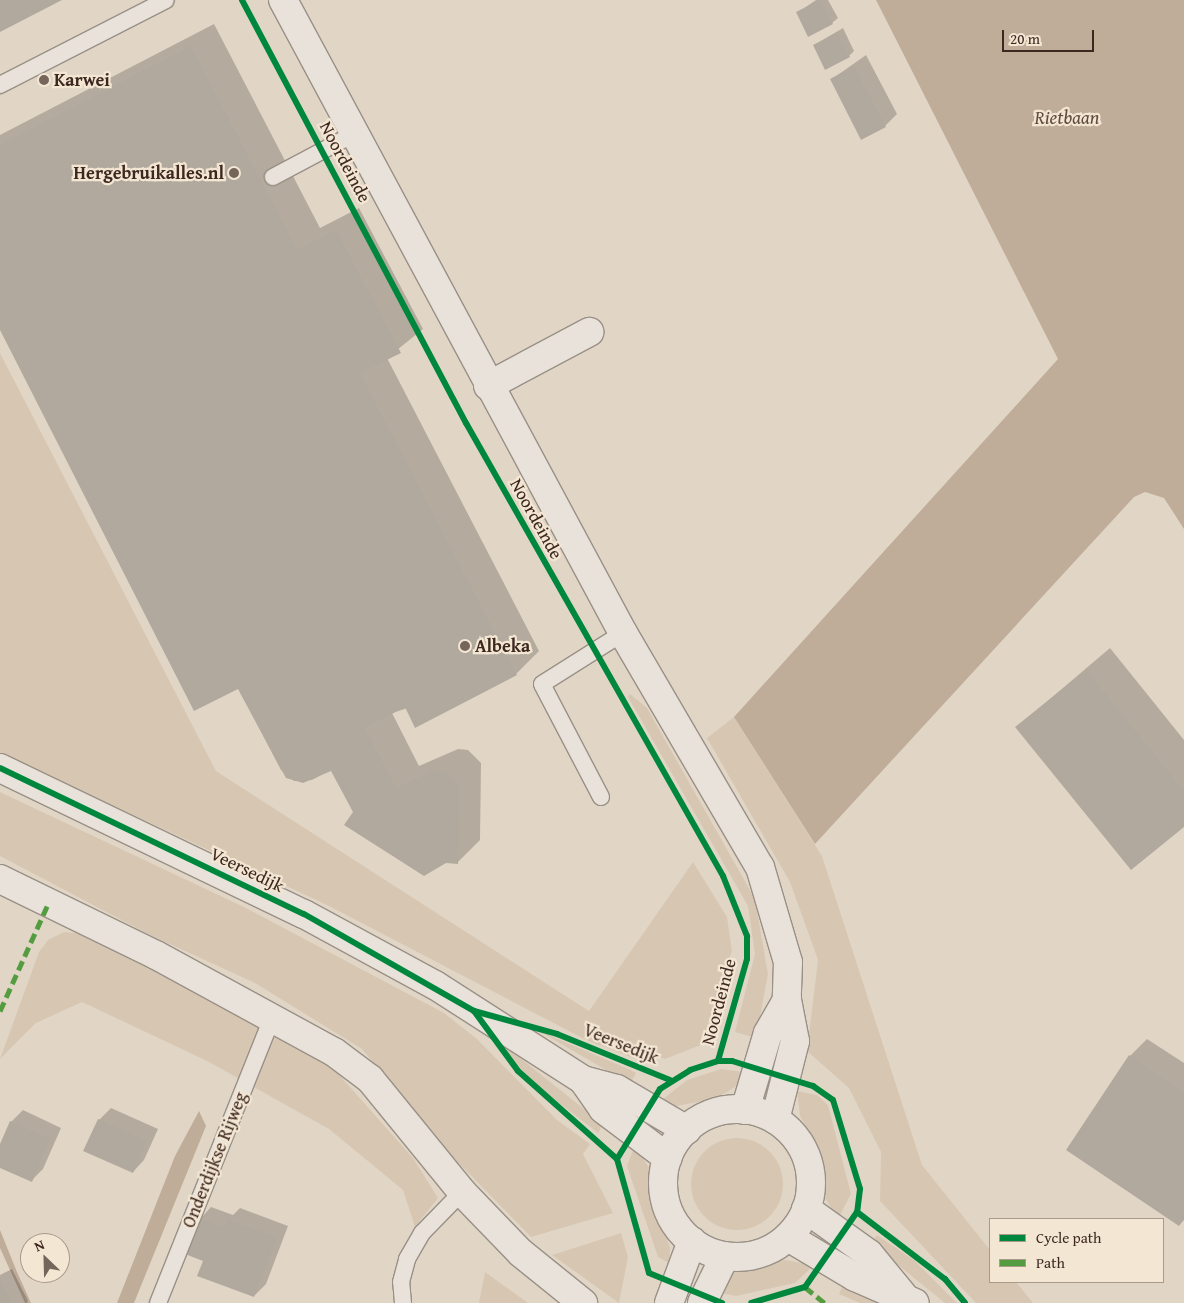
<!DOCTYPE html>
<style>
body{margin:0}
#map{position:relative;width:1184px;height:1303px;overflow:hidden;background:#e1d6c6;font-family:"Gentium Book Plus",serif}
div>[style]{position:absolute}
.green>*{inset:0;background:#d7c7b2}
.round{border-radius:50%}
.water>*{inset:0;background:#bfad99}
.shadow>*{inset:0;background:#0003}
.building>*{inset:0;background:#b2a99e}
.roads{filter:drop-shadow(1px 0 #999086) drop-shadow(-1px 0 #999086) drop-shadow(0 1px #999086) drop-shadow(0 -1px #999086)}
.service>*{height:16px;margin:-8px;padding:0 8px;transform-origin:8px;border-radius:8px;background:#e8e2da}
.minor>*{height:28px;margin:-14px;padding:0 14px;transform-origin:14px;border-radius:14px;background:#e8e2da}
.tertiary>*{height:28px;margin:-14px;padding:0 14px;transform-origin:14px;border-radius:14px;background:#e8e2da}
.secondary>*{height:28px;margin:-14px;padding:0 14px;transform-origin:14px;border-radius:14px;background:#e8e2da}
.secondary>.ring{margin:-14px;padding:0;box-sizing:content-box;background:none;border:28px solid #e8e2da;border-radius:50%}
.quiet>*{height:5px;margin-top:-2.5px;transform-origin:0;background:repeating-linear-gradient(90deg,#539c3f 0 10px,transparent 0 15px)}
.cycleway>*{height:6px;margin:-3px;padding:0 3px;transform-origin:3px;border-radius:3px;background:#00873e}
.dots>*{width:14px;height:14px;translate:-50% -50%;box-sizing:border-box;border:2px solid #f3e6d3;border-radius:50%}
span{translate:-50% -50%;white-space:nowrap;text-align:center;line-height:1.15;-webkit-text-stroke:4.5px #f3e6d3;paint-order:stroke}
.poi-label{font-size:18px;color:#3d2820;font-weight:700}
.left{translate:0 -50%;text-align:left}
.right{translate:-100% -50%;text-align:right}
.street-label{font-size:18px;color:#3d2820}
.water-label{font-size:19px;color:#604b3f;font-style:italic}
.legend{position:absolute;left:989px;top:1218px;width:175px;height:65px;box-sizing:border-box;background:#f3e6d3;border:1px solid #aa9a8b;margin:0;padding:6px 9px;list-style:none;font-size:15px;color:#3d2820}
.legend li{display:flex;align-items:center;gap:10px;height:25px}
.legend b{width:25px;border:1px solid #aa9a8b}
.north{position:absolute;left:20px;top:1233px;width:50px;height:50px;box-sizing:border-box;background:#f3e6d3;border:1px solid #aa9a8b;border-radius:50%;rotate:336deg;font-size:14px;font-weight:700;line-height:20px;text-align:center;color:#3d2820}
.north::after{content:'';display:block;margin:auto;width:18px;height:22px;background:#76655a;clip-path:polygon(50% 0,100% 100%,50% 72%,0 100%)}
.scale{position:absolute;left:1002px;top:30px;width:92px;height:22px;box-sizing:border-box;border:2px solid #3d2820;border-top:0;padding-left:6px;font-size:15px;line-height:18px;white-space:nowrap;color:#3d2820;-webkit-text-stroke:4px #f3e6d3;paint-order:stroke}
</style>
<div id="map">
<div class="green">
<i style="clip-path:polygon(0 353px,216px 771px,589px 1011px,693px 862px,727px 917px,732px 951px,701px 1045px,665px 1059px,645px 1053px,641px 1061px,586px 1040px,329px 906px,0 753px)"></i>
<i style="clip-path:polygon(630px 694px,647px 708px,755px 899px,768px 974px,756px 1038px,735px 1032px,755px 954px,748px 906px,628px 697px)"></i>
<i style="clip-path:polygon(734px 717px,822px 856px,922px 1165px,990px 1250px,990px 1282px,1016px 1282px,1033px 1303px,976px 1303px,880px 1201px,881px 1152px,849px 1088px,807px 1051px,818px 960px,790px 882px,707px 738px)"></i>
<i style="clip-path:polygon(0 792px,244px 907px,444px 1013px,477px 1039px,557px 1120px,590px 1144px,583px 1154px,613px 1213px,531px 1237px,442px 1146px,362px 1049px,255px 983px,150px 935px,0 856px)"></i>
<i style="clip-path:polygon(64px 932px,84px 934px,325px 1059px,413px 1158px,438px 1198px,415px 1227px,403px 1190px,329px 1129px,207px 1061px,82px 1002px,36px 1023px,0 1059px,39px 952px,48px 940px)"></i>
<i style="clip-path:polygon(539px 1031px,631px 1070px,636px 1073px,630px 1084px)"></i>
<i style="clip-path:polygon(506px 1047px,603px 1124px,598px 1133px,535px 1084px,504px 1050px)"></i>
<i style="clip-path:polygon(721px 1069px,744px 1072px,735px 1087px,715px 1099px,676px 1106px,662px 1100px,687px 1080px)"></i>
<i style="clip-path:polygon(797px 1091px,817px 1095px,828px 1105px,851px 1194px,838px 1219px,825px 1198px,819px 1150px,800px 1116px)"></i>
<i class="round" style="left:691px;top:1138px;width:92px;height:92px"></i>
<i style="clip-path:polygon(635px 1145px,651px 1171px,650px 1188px,670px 1248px,669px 1263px,658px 1257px,627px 1166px)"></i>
<i style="clip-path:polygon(621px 1233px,628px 1257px,619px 1303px,552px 1255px)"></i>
<i style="clip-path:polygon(877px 1235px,915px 1261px,957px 1303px,945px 1303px,871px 1243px)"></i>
<i style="clip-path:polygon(779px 1259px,814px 1265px,795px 1283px,736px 1296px,715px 1292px,734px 1272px)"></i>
<i style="clip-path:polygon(485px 1272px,528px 1303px,479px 1303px)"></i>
<i style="clip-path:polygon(844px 1283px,880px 1303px,860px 1303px,839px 1294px)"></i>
</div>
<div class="water">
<i style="clip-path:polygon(876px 0,1184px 0,1184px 529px,1164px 498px,1145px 492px,1134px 497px,815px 844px,734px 717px,1058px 359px)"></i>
<i style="clip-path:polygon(199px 1111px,206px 1126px,134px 1303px,117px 1303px,175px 1156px)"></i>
<i style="clip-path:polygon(0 1230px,17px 1272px,31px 1303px,25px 1303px,0 1248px)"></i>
</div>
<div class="shadow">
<i style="clip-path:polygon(816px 0,828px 0,838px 18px,832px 23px,797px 13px)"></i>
<i style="clip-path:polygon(214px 24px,320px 228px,359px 208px,423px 329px,387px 358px,539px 651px,516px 674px,392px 713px,419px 766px,458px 749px,468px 750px,481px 763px,480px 840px,457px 863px,332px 769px,312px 780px,294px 781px,281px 770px,238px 688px,0 327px,0 135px)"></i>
<i style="clip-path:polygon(843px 28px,854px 51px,849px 56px,814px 45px)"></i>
<i style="clip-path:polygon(866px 55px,897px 114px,885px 126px,832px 79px)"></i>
<i style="clip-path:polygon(1110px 648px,1184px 740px,1184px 825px,1017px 727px)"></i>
<i style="clip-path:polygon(1147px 1039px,1184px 1063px,1184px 1220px,1179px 1225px,1130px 1056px)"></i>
<i style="clip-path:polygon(111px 1108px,158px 1129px,144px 1160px,133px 1172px,99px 1120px)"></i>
<i style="clip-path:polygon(23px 1110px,61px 1128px,43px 1169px,31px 1181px,0 1167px,0 1148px,11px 1122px)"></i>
<i style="clip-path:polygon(211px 1207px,233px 1215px,240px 1208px,288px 1226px,266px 1284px,254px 1296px,204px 1260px,200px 1219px)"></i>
<i style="clip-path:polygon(12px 1269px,28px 1301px,27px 1303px,0 1303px,0 1275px)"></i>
</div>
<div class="building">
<i style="clip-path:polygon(0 0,62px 0,0 32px)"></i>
<i style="clip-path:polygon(820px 0,833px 24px,808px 37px,796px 12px)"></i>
<i style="clip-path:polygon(837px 33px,850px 57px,825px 70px,813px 45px)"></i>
<i style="clip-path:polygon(191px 46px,297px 250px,336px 230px,401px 353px,360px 373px,517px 675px,415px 728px,405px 707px,365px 728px,396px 788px,434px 771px,445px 772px,459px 786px,458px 864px,446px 863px,424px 876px,344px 825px,353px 812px,331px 771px,303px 783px,286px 778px,238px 689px,194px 711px,0 330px,0 145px)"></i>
<i style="clip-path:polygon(854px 66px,886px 127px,861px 140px,830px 79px)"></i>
<i style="clip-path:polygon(1086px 670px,1184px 791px,1184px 827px,1131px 870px,1015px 727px)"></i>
<i style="clip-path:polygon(1129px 1055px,1184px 1092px,1184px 1219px,1179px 1226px,1066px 1150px)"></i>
<i style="clip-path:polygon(98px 1119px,147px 1141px,133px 1173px,83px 1151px)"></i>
<i style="clip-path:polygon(10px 1121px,50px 1139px,32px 1182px,0 1168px,0 1144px)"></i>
<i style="clip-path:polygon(198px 1218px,224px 1228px,227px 1219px,277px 1238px,254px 1297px,197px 1276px,203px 1261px,185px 1254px)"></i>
<i style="clip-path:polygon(0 1279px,12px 1303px,0 1303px)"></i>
</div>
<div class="roads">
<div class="service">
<i style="left:0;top:85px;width:186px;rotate:-27.1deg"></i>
<i style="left:273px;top:177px;width:92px;rotate:-28deg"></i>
<i style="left:601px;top:797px;width:127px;rotate:-117.6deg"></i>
<i style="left:542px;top:684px;width:96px;rotate:-32.2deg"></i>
<i style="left:158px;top:1303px;width:309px;rotate:-68.2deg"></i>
<i style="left:403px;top:1303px;width:21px;rotate:-95deg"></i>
<i style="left:401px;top:1282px;width:24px;rotate:-75deg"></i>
<i style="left:407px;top:1259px;width:30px;rotate:-60deg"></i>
<i style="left:422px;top:1233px;width:57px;rotate:-45.7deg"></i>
</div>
<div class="minor">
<i style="left:488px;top:386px;width:115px;rotate:-28.1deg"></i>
<i style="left:0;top:879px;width:174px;rotate:26deg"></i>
<i style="left:156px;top:955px;width:203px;rotate:28.6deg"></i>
<i style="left:334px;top:1052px;width:45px;rotate:36.9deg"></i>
<i style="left:370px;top:1079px;width:146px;rotate:50.8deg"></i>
<i style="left:462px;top:1192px;width:85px;rotate:46deg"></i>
<i style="left:521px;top:1253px;width:80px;rotate:38.9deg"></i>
</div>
<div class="tertiary">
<i style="left:0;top:768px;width:337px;rotate:25.7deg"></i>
<i style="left:304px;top:914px;width:149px;rotate:28.5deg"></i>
<i style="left:435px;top:985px;width:176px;rotate:32.7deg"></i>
<i style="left:583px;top:1080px;width:35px;rotate:15deg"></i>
<i style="left:617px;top:1089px;width:81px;rotate:30.4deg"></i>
<i style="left:583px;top:1080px;width:35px;rotate:55deg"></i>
<i style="left:603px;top:1109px;width:81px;rotate:37deg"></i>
</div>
<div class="secondary">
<i style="left:283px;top:0;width:719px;rotate:61.76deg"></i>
<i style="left:623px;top:633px;width:271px;rotate:59.7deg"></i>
<i style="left:760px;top:867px;width:99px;rotate:73.6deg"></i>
<i style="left:788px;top:962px;width:38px;rotate:92deg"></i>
<i style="left:787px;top:1000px;width:42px;rotate:79deg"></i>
<i style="left:795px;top:1041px;width:81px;rotate:104.2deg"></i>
<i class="ring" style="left:663px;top:1109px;width:120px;height:120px"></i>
<i style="left:745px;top:1110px;width:80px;rotate:-73.4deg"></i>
<i style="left:768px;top:1033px;width:38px;rotate:-60deg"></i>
<i style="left:806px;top:1209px;width:77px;rotate:35.5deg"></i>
<i style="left:869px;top:1254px;width:52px;rotate:50.5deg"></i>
<i style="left:788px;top:1237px;width:78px;rotate:30.8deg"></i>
<i style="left:855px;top:1277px;width:65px;rotate:23.4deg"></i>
<i style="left:669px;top:1303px;width:66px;rotate:-69.6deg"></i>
<i style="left:702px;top:1303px;width:52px;rotate:-63.9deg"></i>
</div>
</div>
<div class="quiet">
<i style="left:0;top:1011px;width:117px;rotate:-65.8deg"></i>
<i style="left:805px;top:1287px;width:26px;rotate:39deg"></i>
</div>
<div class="cycleway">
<i style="left:242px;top:0;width:479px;rotate:62.1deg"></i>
<i style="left:466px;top:423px;width:521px;rotate:60.43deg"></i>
<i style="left:723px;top:876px;width:65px;rotate:68.2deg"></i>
<i style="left:747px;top:936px;width:23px;rotate:90deg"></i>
<i style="left:747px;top:959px;width:106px;rotate:105.9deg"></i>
<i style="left:0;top:768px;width:337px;rotate:25.7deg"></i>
<i style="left:304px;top:914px;width:196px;rotate:29.7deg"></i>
<i style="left:474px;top:1011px;width:86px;rotate:15.5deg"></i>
<i style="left:557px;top:1034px;width:122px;rotate:22.2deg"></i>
<i style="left:474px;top:1011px;width:74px;rotate:53.7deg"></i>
<i style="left:518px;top:1071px;width:132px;rotate:41.6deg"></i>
<i style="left:617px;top:1159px;width:118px;rotate:74.3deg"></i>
<i style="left:649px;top:1273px;width:79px;rotate:22.3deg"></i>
<i style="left:617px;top:1159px;width:82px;rotate:-58.4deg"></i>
<i style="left:660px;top:1089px;width:36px;rotate:-32deg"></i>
<i style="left:690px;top:1070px;width:29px;rotate:-18deg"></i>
<i style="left:718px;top:1061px;width:14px"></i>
<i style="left:732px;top:1061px;width:85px;rotate:17.2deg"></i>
<i style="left:813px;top:1086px;width:24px;rotate:35deg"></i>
<i style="left:833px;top:1100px;width:93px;rotate:73.1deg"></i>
<i style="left:860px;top:1189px;width:23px;rotate:97deg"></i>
<i style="left:857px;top:1212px;width:91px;rotate:124.7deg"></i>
<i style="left:805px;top:1287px;width:56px;rotate:163.5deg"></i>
<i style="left:857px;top:1212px;width:111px;rotate:37.3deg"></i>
<i style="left:945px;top:1279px;width:31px;rotate:50deg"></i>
</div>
<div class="dots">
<i style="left:44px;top:80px;background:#76655a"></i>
<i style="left:234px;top:173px;background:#76655a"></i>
<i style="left:465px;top:646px;background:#76655a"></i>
</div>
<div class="poi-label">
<span class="left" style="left:54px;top:80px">Karwei</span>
<span class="right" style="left:224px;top:173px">Hergebruikalles.nl</span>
<span class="left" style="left:475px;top:646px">Albeka</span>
</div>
<div class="street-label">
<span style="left:345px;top:162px;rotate:62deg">Noordeinde</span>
<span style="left:536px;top:519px;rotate:61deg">Noordeinde</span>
<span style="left:247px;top:870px;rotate:26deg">Veersedijk</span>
<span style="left:719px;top:1002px;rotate:-75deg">Noordeinde</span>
<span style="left:621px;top:1044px;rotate:22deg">Veersedijk</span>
<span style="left:215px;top:1160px;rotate:-68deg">Onderdijkse Rijweg</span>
</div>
<div class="water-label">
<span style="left:1067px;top:118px">Rietbaan</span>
</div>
<ul class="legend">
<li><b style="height:6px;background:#00873e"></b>Cycle path</li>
<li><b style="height:6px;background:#539c3f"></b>Path</li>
</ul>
<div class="north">N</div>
<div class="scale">20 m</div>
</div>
